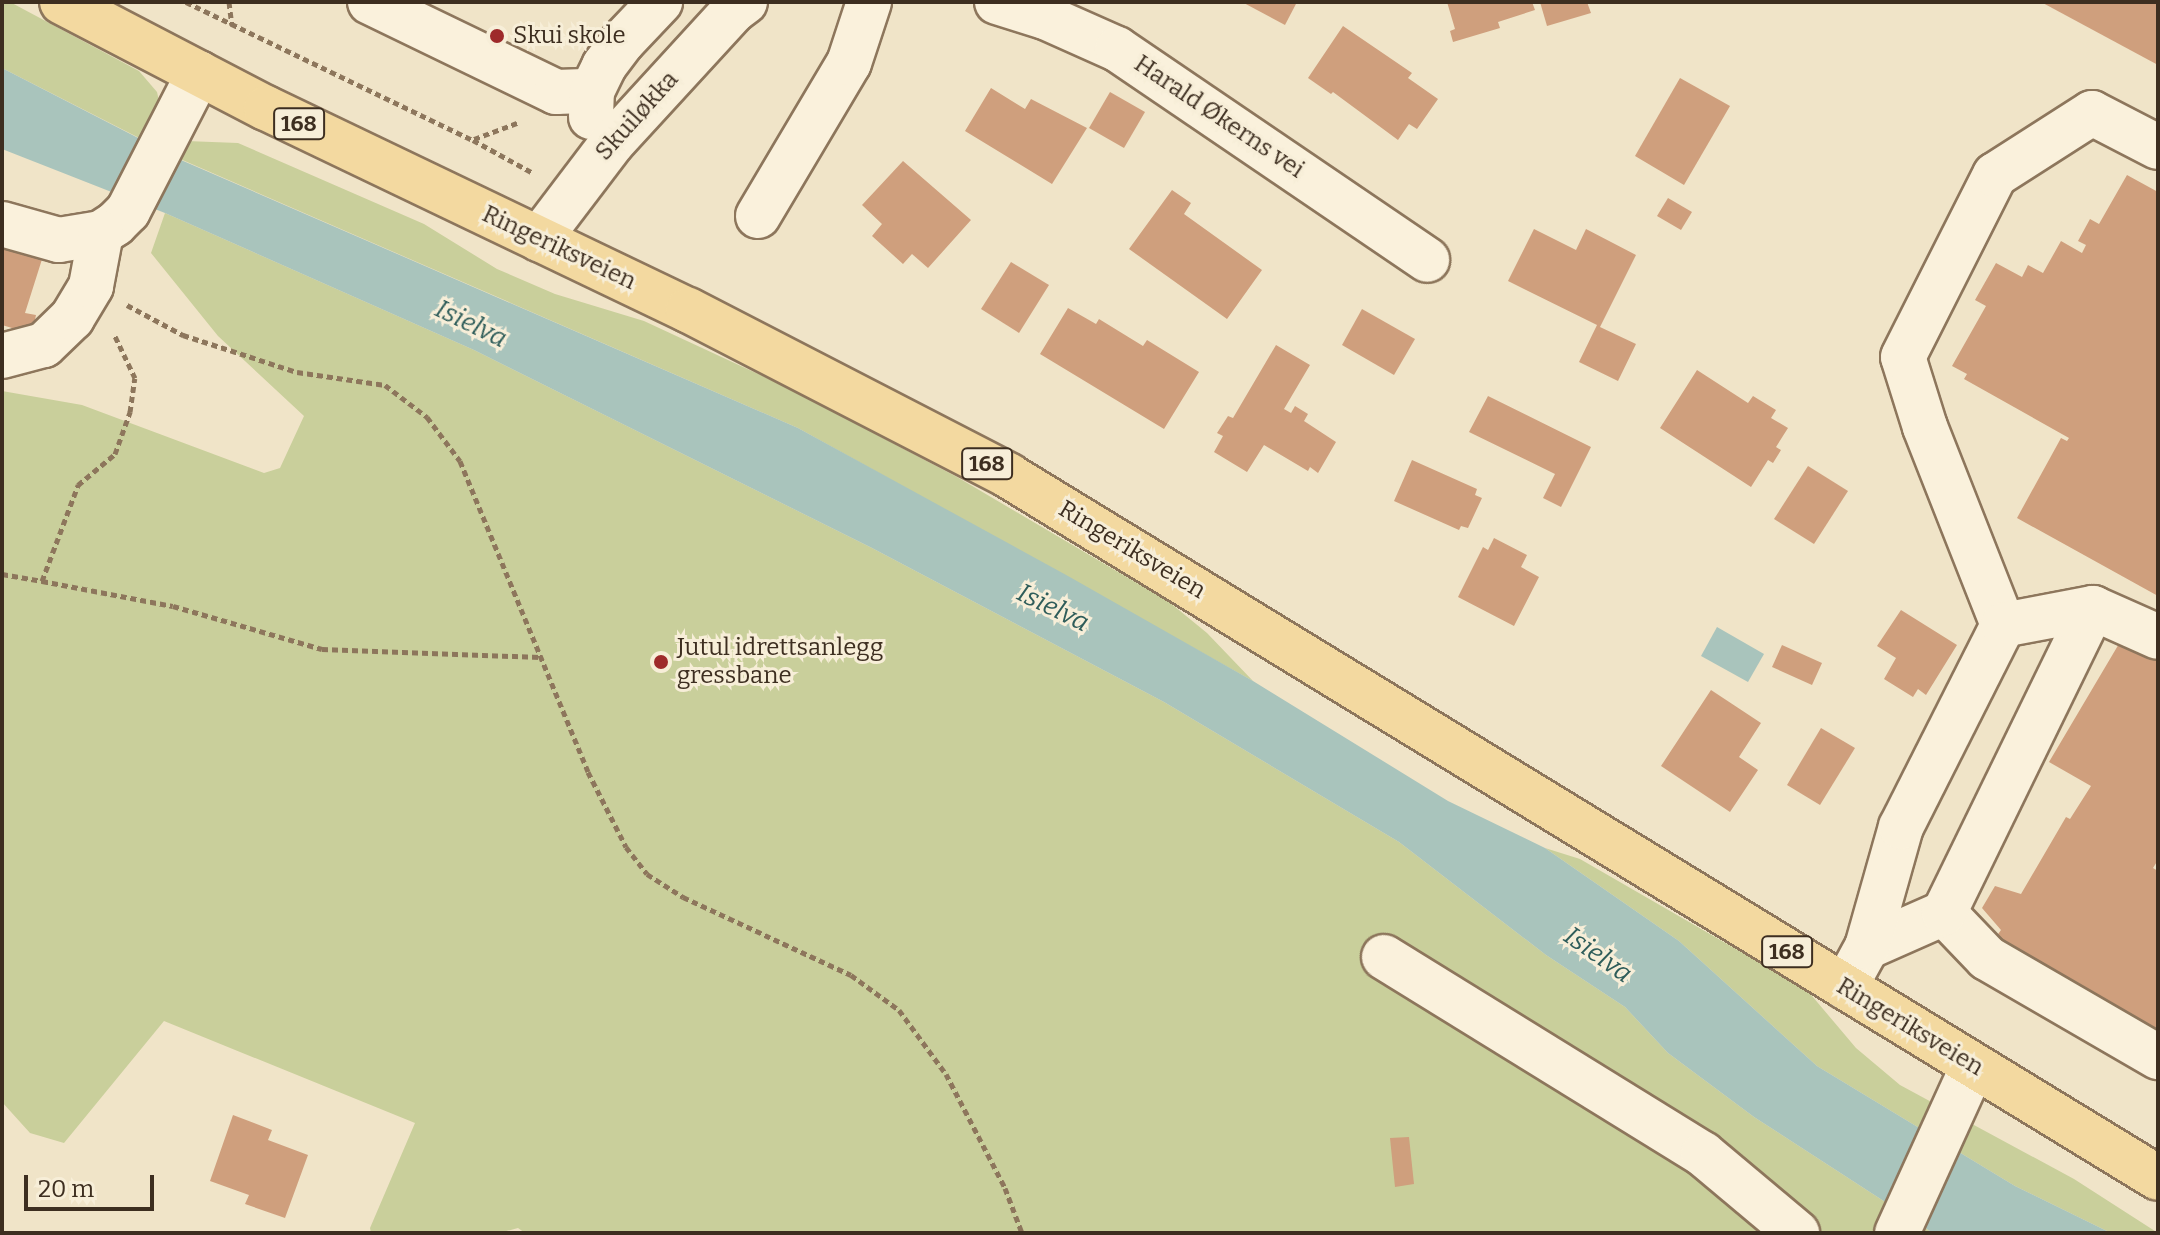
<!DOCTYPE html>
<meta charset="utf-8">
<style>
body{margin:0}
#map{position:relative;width:2160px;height:1235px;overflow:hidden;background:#f0e4c8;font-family:Bitter,serif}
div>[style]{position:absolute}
.green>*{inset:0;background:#c9cf9b}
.water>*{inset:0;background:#a9c4bc}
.building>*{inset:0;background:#cf9f7d}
.path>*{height:5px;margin-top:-2.5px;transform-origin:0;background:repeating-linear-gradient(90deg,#8d765c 0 6px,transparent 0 10px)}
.roads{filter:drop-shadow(2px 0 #8d765c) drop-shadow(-2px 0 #8d765c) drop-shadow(0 2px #8d765c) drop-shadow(0 -2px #8d765c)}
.minor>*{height:44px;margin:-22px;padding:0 22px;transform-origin:22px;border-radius:22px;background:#faf1dc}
.major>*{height:44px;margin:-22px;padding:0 22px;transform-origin:22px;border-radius:22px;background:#f3d9a0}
.dots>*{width:22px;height:22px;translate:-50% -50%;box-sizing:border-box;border:4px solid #f7eed8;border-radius:50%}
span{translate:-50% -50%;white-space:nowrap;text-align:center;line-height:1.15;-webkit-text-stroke:6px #f7eed8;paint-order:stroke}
.shield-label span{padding:2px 6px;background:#f7eed8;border:2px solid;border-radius:6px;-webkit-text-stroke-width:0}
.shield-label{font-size:22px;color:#3d2e20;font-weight:700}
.poi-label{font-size:24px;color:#3d2e20}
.left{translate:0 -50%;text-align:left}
.street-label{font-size:24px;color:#3d2e20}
.water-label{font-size:26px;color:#2f5d5a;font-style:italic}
.frame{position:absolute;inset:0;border:4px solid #3d2e20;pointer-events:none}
.scale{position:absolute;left:24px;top:1175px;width:130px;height:36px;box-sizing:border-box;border:4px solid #3d2e20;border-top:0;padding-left:10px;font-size:24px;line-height:28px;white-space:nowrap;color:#3d2e20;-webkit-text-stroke:6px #f7eed8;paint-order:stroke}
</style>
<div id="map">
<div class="green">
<i style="clip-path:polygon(2px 2px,10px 2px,139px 71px,157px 92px,161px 110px,151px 144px,2px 68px)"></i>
<i style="clip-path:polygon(186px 141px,238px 143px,424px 224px,497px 269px,555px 294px,644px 321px,788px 388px,957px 477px,1169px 602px,1207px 633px,1253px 681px,798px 428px,171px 155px)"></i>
<i style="clip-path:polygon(165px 213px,474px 350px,872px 548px,1164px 702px,1399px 842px,1546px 955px,1625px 1007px,1668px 1053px,1754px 1117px,1933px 1233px,525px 1233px,518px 1228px,499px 1233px,371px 1233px,370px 1228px,415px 1123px,164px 1021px,64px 1143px,30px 1133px,2px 1102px,2px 391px,82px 405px,264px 473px,280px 468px,304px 416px,218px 336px,151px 253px)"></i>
<i style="clip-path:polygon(1545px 848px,1580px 859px,1807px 990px,1856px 1048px,1900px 1085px,2074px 1179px,2158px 1233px,2111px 1233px,2015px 1186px,1817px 1066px,1679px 941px)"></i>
</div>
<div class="water">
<i style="clip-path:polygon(2px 68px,181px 160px,798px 428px,1068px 576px,1253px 681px,1448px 801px,1545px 848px,1679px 941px,1817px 1066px,2015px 1186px,2111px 1233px,1933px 1233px,1754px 1117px,1668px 1053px,1625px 1007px,1546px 955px,1399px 842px,1164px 702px,872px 548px,474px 350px,165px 213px,2px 149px)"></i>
<i style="clip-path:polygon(1717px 627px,1764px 654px,1748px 682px,1701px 656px)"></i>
</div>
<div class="building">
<i style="clip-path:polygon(1242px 2px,1297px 2px,1285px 25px)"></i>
<i style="clip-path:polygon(1447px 2px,1532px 2px,1535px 10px,1498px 22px,1500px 28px,1453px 42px,1450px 31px,1455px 29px)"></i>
<i style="clip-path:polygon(1540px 2px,1587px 2px,1591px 13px,1547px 26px)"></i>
<i style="clip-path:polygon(2041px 2px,2158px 2px,2158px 65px)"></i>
<i style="clip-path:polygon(1343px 26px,1412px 73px,1408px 78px,1438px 99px,1417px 129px,1409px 124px,1398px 140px,1333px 92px,1331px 94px,1308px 78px)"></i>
<i style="clip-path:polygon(1680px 78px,1730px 106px,1684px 185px,1635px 156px)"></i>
<i style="clip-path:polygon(991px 88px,1025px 109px,1031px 99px,1087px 128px,1052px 184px,965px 131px)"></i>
<i style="clip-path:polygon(1110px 92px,1145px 112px,1124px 148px,1089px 128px)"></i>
<i style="clip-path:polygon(903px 161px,971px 220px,928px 268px,912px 254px,903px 264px,872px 236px,882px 224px,862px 205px)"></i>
<i style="clip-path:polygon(2127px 175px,2158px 192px,2158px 596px,2017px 518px,2061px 438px,2067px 441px,2069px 438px,1964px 379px,1967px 374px,1952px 366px,1986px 306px,1975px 300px,1996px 263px,2022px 277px,2028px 265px,2043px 273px,2061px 241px,2082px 253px,2086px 245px,2078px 241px,2090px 219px,2099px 224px)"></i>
<i style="clip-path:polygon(1172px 190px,1191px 203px,1184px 214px,1262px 270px,1227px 319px,1129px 249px)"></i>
<i style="clip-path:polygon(1668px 198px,1692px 212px,1681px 230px,1657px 216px)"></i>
<i style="clip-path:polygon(1534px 229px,1576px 250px,1586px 229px,1636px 255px,1600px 327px,1636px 344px,1618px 381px,1579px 362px,1597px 325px,1508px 281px)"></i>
<i style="clip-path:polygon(2px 242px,44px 253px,25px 313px,36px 315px,32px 334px,2px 325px)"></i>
<i style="clip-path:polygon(1011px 262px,1049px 285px,1019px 333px,981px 309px)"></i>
<i style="clip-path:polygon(1068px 308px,1096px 324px,1099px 319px,1143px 346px,1147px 340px,1199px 372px,1164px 429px,1040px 354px)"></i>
<i style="clip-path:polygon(1362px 309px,1415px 339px,1394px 375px,1342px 345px)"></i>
<i style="clip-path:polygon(1276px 345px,1310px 365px,1284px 409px,1291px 413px,1295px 406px,1308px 414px,1304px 421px,1336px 442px,1318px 473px,1310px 467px,1308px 471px,1264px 445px,1247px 472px,1214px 452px,1223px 436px,1217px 433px,1228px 416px,1233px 418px)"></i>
<i style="clip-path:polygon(1697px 370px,1748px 403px,1753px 396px,1776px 410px,1771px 418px,1788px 428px,1776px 447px,1781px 450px,1773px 463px,1768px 460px,1751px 487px,1660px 428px)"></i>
<i style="clip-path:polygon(1488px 396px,1591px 447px,1561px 507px,1543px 498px,1555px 474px,1469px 432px)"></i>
<i style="clip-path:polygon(1412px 460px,1477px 489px,1475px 495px,1482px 498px,1468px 528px,1461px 526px,1459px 530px,1394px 501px)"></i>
<i style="clip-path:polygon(1808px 466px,1848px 491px,1814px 544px,1774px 519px)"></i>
<i style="clip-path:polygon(1494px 538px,1527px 555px,1521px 567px,1539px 577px,1514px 626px,1458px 597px,1483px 547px,1488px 550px)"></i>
<i style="clip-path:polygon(1901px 610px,1957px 645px,1926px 695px,1918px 689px,1913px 697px,1884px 679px,1896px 658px,1877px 646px)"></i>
<i style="clip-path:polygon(2123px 637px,2158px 658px,2158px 860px,2153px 868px,2158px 871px,2158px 1031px,1996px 937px,2001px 930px,1982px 908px,1995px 886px,2021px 894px,2066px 817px,2070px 819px,2091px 786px,2049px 762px)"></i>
<i style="clip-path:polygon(1782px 645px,1822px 663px,1812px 685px,1772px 667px)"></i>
<i style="clip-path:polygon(1711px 690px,1761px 723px,1739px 757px,1758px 770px,1730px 812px,1661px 766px)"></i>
<i style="clip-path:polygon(1821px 728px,1855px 748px,1820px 805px,1787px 785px)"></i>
<i style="clip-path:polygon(233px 1115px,272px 1130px,268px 1140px,308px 1155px,285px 1218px,245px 1204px,249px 1195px,210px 1181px)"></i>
<i style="clip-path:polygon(1409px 1137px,1414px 1184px,1395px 1187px,1390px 1138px)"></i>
</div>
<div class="path">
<i style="left:186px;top:2px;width:318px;rotate:25.7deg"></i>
<i style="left:473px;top:140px;width:68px;rotate:28.8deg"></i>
<i style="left:229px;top:2px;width:23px;rotate:83deg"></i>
<i style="left:474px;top:139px;width:46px;rotate:-20.4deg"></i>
<i style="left:127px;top:305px;width:64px;rotate:28.2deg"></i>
<i style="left:183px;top:335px;width:120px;rotate:18deg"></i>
<i style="left:297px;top:372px;width:89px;rotate:8.4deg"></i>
<i style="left:385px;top:385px;width:53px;rotate:37.3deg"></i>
<i style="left:427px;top:417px;width:55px;rotate:53.1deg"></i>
<i style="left:460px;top:461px;width:336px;rotate:67.6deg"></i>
<i style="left:588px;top:772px;width:84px;rotate:63.1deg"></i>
<i style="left:626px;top:847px;width:34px;rotate:52deg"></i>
<i style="left:647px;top:874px;width:43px;rotate:32.6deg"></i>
<i style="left:683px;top:897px;width:185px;rotate:24.9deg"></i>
<i style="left:851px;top:975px;width:59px;rotate:36.1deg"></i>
<i style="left:899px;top:1010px;width:79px;rotate:53.7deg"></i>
<i style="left:946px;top:1074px;width:128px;rotate:62.6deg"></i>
<i style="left:1005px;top:1188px;width:48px;rotate:69.3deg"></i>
<i style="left:2px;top:574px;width:41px;rotate:9.9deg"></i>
<i style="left:42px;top:581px;width:103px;rotate:-69.4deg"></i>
<i style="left:78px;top:485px;width:48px;rotate:-40deg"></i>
<i style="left:115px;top:454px;width:45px;rotate:-70.3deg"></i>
<i style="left:130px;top:412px;width:34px;rotate:-82deg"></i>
<i style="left:135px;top:378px;width:49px;rotate:-115.5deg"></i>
<i style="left:42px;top:581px;width:133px;rotate:10.8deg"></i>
<i style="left:173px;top:606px;width:155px;rotate:16.1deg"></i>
<i style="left:322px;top:649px;width:218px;rotate:2.1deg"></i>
</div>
<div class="roads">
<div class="minor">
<i style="left:370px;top:2px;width:207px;rotate:25.8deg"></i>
<i style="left:556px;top:92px;width:36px;rotate:-2deg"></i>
<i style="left:997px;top:2px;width:50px;rotate:17.4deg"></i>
<i style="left:1045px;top:17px;width:79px;rotate:24deg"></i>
<i style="left:1117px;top:49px;width:375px;rotate:34.2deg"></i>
<i style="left:591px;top:117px;width:26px;rotate:-88deg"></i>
<i style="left:592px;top:91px;width:28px;rotate:-64deg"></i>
<i style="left:604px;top:66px;width:31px;rotate:-53deg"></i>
<i style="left:623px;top:41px;width:54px;rotate:-46.5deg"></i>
<i style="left:758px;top:216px;width:178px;rotate:-59.3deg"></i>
<i style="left:849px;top:63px;width:64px;rotate:-71.8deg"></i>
<i style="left:2px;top:224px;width:59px;rotate:15.7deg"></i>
<i style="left:59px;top:240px;width:43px;rotate:-9.5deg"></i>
<i style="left:101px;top:233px;width:17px;rotate:-33deg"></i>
<i style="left:115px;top:224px;width:18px;rotate:-45deg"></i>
<i style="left:128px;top:211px;width:155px;rotate:-62.8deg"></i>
<i style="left:539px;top:239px;width:121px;rotate:-52.8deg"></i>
<i style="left:612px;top:143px;width:179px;rotate:-47.5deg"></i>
<i style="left:733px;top:11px;width:15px;rotate:-37deg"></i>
<i style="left:2px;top:356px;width:43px;rotate:-14.7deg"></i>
<i style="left:44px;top:345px;width:39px;rotate:-44deg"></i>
<i style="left:72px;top:318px;width:37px;rotate:-59deg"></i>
<i style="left:91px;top:286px;width:54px;rotate:-79.3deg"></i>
<i style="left:2003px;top:625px;width:213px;rotate:-111.5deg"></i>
<i style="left:1925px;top:427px;width:73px;rotate:-107.4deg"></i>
<i style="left:1903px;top:357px;width:204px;rotate:-63.2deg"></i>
<i style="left:1995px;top:175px;width:115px;rotate:-32.6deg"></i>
<i style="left:2092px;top:113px;width:74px;rotate:27.3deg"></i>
<i style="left:1944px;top:913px;width:62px;rotate:46.3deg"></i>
<i style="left:1987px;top:958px;width:198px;rotate:30.1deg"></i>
<i style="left:1867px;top:947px;width:84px;rotate:-23.8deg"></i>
<i style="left:1944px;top:913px;width:339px;rotate:-64deg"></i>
<i style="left:1384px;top:957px;width:375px;rotate:31.7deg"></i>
<i style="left:1703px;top:1154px;width:123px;rotate:40deg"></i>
<i style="left:1845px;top:987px;width:46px;rotate:-61.2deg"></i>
<i style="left:1867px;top:947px;width:125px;rotate:-74.2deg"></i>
<i style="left:1901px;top:827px;width:226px;rotate:-63.2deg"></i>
<i style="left:2003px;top:625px;width:92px;rotate:-10.7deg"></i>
<i style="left:2093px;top:608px;width:71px;rotate:24deg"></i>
<i style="left:1897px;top:1233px;width:183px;rotate:-65.5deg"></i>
</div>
<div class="major">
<i style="left:62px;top:2px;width:230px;rotate:27.5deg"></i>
<i style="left:266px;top:108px;width:468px;rotate:25.6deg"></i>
<i style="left:688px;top:310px;width:361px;rotate:27.3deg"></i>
<i style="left:1009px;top:476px;width:1346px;rotate:31.42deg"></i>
</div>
</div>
<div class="dots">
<i style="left:497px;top:36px;background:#9e2a2b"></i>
<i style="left:661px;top:662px;background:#9e2a2b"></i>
</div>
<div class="shield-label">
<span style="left:299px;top:124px">168</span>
<span style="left:987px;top:464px">168</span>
<span style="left:1787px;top:952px">168</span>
</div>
<div class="poi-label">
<span class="left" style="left:513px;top:36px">Skui skole</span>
<span class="left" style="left:677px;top:662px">Jutul idrettsanlegg<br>gressbane</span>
</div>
<div class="street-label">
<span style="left:637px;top:116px;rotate:-48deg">Skuiløkka</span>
<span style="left:1219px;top:117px;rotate:34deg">Harald Økerns vei</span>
<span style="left:559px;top:248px;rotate:25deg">Ringeriksveien</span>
<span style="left:1132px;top:550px;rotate:31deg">Ringeriksveien</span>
<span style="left:1910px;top:1027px;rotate:31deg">Ringeriksveien</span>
</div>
<div class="water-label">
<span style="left:471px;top:324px;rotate:26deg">Isielva</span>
<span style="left:1053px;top:608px;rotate:26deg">Isielva</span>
<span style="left:1598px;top:955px;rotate:35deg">Isielva</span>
</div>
<div class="frame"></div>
<div class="scale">20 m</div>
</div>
